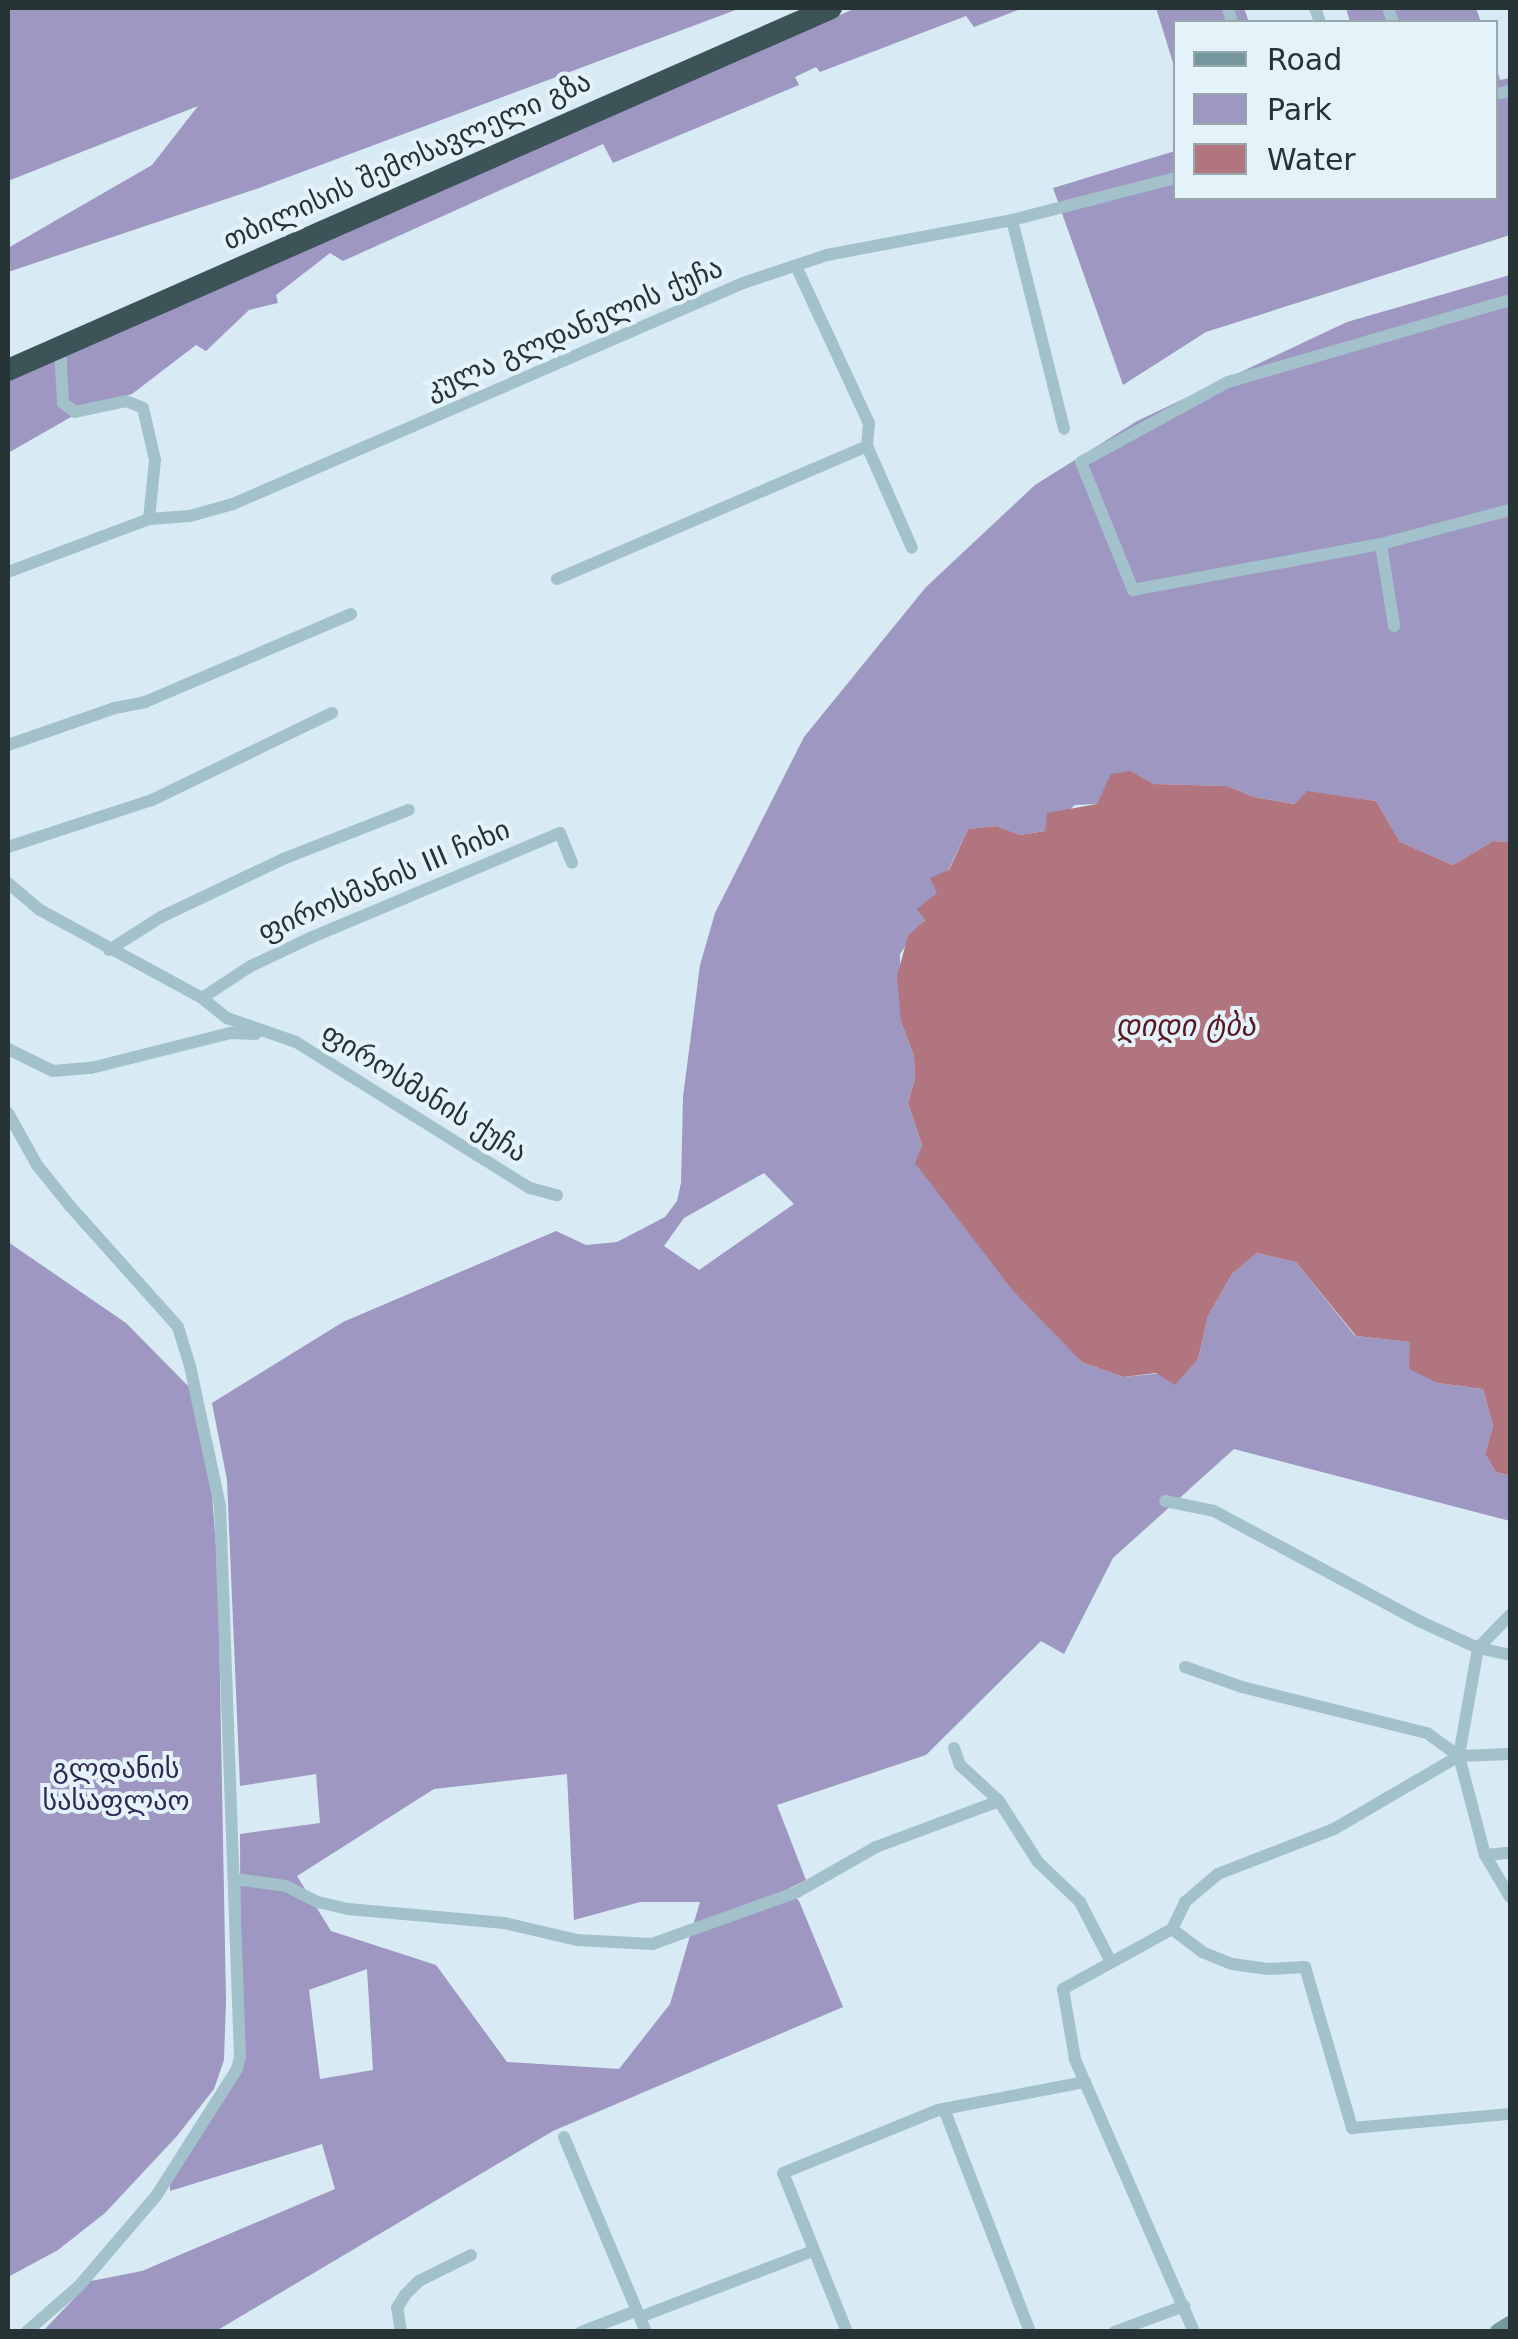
<!DOCTYPE html>
<meta charset="utf-8">
<style>
body{margin:0}
#map{position:relative;width:1518px;height:2339px;overflow:hidden;background:#d8eaf3;font-family:"DejaVu Sans","Noto Sans Georgian",sans-serif}
div>[style]{position:absolute}
.green>*{inset:0;background:#9d97c2}
.water>*{inset:0;background:#b1757f}
.street>*{height:12px;margin:-6px;padding:0 6px;transform-origin:6px;border-radius:6px;background:#a3c1cb}
.secondary>*{height:18px;margin:-9px;padding:0 9px;transform-origin:9px;border-radius:9px;background:#75989f}
.highway>*{height:22px;margin:-11px;padding:0 11px;transform-origin:11px;border-radius:11px;background:#3c5457}
span{translate:-50% -50%;white-space:nowrap;text-align:center;line-height:1.15;-webkit-text-stroke:8px #e4f3fa;paint-order:stroke}
.street-label{font-size:28px;color:#263436}
.park-label{font-size:28px;color:#2f2855}
.water-label{font-size:30px;color:#591922;font-style:italic}
.frame{position:absolute;inset:0;border:10px solid #263436;pointer-events:none}
.legend{position:absolute;left:1173px;top:20px;width:325px;height:180px;box-sizing:border-box;background:#e4f3fa;border:2px solid #98a7ac;margin:0;padding:12px 18px;list-style:none;font-size:30px;color:#263436}
.legend li{display:flex;align-items:center;gap:20px;height:50px}
.legend b{width:50px;border:2px solid #98a7ac}
</style>
<div id="map">
<div class="green">
<i style="clip-path:polygon(8px 8px,741px 8px,259px 188px,8px 272px,8px 248px,152px 165px,198px 106px,8px 181px)"></i>
<i style="clip-path:polygon(856px 8px,1018px 10px,974px 27px,966px 16px,820px 72px,816px 67px,795px 77px,799px 85px,613px 163px,603px 144px,343px 261px,330px 253px,276px 295px,278px 303px,249px 310px,206px 351px,196px 345px,132px 394px,92px 405px,8px 453px,8px 377px)"></i>
<i style="clip-path:polygon(1156px 8px,1244px 8px,1249px 22px,1176px 22px,1175px 69px)"></i>
<i style="clip-path:polygon(1346px 8px,1476px 8px,1481px 22px,1350px 22px)"></i>
<i style="clip-path:polygon(1496px 66px,1500px 80px,1510px 78px,1510px 235px,1206px 332px,1123px 385px,1053px 188px,1175px 151px,1176px 198px,1496px 198px)"></i>
<i style="clip-path:polygon(evenodd,1510px 275px,1510px 842px,1493px 841px,1453px 865px,1400px 842px,1376px 801px,1324px 794px,1295px 804px,1254px 797px,1227px 786px,1154px 784px,1131px 771px,1105px 792px,1097px 804px,1075px 805px,1045px 831px,1020px 835px,997px 826px,968px 829px,925px 919px,900px 954px,901px 1022px,914px 1056px,915px 1079px,908px 1103px,922px 1145px,916px 1163px,1082px 1362px,1123px 1377px,1183px 1371px,1198px 1359px,1208px 1316px,1232px 1274px,1257px 1253px,1296px 1262px,1355px 1336px,1411px 1342px,1438px 1383px,1483px 1389px,1493px 1426px,1485px 1454px,1496px 1472px,1510px 1475px,1510px 1521px,1234px 1449px,1113px 1558px,1064px 1654px,1041px 1641px,926px 1755px,777px 1805px,806px 1880px,788px 1889px,799px 1901px,843px 2007px,553px 2131px,216px 2331px,42px 2332px,91px 2281px,142px 2271px,335px 2189px,322px 2144px,170px 2191px,170px 2181px,241px 2073px,240px 1834px,320px 1823px,316px 1774px,240px 1786px,227px 1480px,212px 1403px,343px 1322px,556px 1231px,586px 1245px,617px 1242px,665px 1217px,677px 1201px,681px 1183px,683px 1097px,700px 965px,715px 913px,804px 737px,926px 587px,1035px 485px,1137px 421px,1347px 322px,1510px 275px,764px 1173px,794px 1204px,699px 1270px,664px 1246px,684px 1218px,764px 1173px,1510px 275px,567px 1774px,574px 1920px,640px 1902px,700px 1902px,670px 2004px,619px 2069px,507px 2062px,436px 1965px,331px 1931px,297px 1876px,434px 1789px,567px 1774px,1510px 275px,367px 1969px,373px 2070px,320px 2079px,309px 1990px,367px 1969px)"></i>
<i style="clip-path:polygon(8px 1242px,126px 1323px,192px 1390px,212px 1494px,218px 1572px,226px 2001px,224px 2060px,214px 2089px,177px 2136px,105px 2213px,58px 2250px,8px 2277px)"></i>
</div>
<div class="water">
<i style="clip-path:polygon(1131px 771px,1154px 784px,1227px 786px,1254px 797px,1295px 804px,1307px 791px,1376px 801px,1400px 842px,1453px 865px,1493px 841px,1510px 842px,1510px 1475px,1496px 1472px,1485px 1454px,1493px 1426px,1483px 1389px,1438px 1383px,1409px 1369px,1410px 1342px,1356px 1336px,1296px 1262px,1257px 1253px,1232px 1274px,1208px 1316px,1198px 1359px,1175px 1385px,1156px 1373px,1123px 1377px,1082px 1362px,1014px 1292px,915px 1163px,922px 1145px,908px 1103px,915px 1079px,914px 1056px,901px 1022px,897px 976px,908px 936px,925px 920px,917px 909px,937px 893px,930px 878px,949px 870px,968px 829px,997px 826px,1020px 835px,1045px 831px,1047px 813px,1097px 804px,1111px 774px)"></i>
</div>
<div class="street">
<i style="left:1228px;top:8px;width:15px;rotate:74deg"></i>
<i style="left:1315px;top:8px;width:15px;rotate:70deg"></i>
<i style="left:1388px;top:8px;width:15px;rotate:70deg"></i>
<i style="left:1496px;top:94px;width:14px;rotate:-12deg"></i>
<i style="left:1012px;top:220px;width:215px;rotate:76deg"></i>
<i style="left:796px;top:266px;width:173px;rotate:65.1deg"></i>
<i style="left:869px;top:423px;width:23px;rotate:95deg"></i>
<i style="left:867px;top:446px;width:111px;rotate:66.2deg"></i>
<i style="left:60px;top:347px;width:56px;rotate:86.9deg"></i>
<i style="left:63px;top:403px;width:15px;rotate:37deg"></i>
<i style="left:75px;top:412px;width:52px;rotate:-12.2deg"></i>
<i style="left:126px;top:401px;width:18px;rotate:22deg"></i>
<i style="left:143px;top:408px;width:53px;rotate:77deg"></i>
<i style="left:155px;top:460px;width:59px;rotate:95.8deg"></i>
<i style="left:1381px;top:544px;width:252px;rotate:169.5deg"></i>
<i style="left:1133px;top:590px;width:138px;rotate:-112.1deg"></i>
<i style="left:1081px;top:462px;width:167px;rotate:-28.6deg"></i>
<i style="left:1228px;top:382px;width:294px;rotate:-16.2deg"></i>
<i style="left:8px;top:572px;width:151px;rotate:-20.6deg"></i>
<i style="left:149px;top:519px;width:41px;rotate:-4.2deg"></i>
<i style="left:190px;top:516px;width:45px;rotate:-15.6deg"></i>
<i style="left:233px;top:504px;width:556px;rotate:-23.43deg"></i>
<i style="left:743px;top:283px;width:89px;rotate:-18.4deg"></i>
<i style="left:827px;top:255px;width:188px;rotate:-10.7deg"></i>
<i style="left:1012px;top:220px;width:169px;rotate:-14.4deg"></i>
<i style="left:557px;top:579px;width:337px;rotate:-23.2deg"></i>
<i style="left:1394px;top:626px;width:83px;rotate:-99deg"></i>
<i style="left:1381px;top:544px;width:133px;rotate:-14.8deg"></i>
<i style="left:8px;top:745px;width:113px;rotate:-19.1deg"></i>
<i style="left:115px;top:708px;width:31px;rotate:-11deg"></i>
<i style="left:145px;top:702px;width:224px;rotate:-23.1deg"></i>
<i style="left:8px;top:847px;width:151px;rotate:-18.1deg"></i>
<i style="left:152px;top:800px;width:200px;rotate:-25.8deg"></i>
<i style="left:8px;top:883px;width:42px;rotate:40.2deg"></i>
<i style="left:40px;top:910px;width:184px;rotate:28.5deg"></i>
<i style="left:202px;top:998px;width:32px;rotate:39deg"></i>
<i style="left:227px;top:1018px;width:73px;rotate:19.2deg"></i>
<i style="left:296px;top:1042px;width:276px;rotate:32deg"></i>
<i style="left:530px;top:1188px;width:28px;rotate:15deg"></i>
<i style="left:109px;top:950px;width:62px;rotate:-32.4deg"></i>
<i style="left:161px;top:917px;width:135px;rotate:-25.4deg"></i>
<i style="left:283px;top:859px;width:135px;rotate:-21.3deg"></i>
<i style="left:202px;top:998px;width:56px;rotate:-33.4deg"></i>
<i style="left:249px;top:967px;width:68px;rotate:-25.4deg"></i>
<i style="left:310px;top:938px;width:271px;rotate:-22.8deg"></i>
<i style="left:560px;top:833px;width:32px;rotate:68deg"></i>
<i style="left:8px;top:1049px;width:50px;rotate:26.1deg"></i>
<i style="left:53px;top:1071px;width:38px;rotate:-5deg"></i>
<i style="left:91px;top:1068px;width:143px;rotate:-14.1deg"></i>
<i style="left:230px;top:1033px;width:26px;rotate:2deg"></i>
<i style="left:8px;top:1113px;width:60px;rotate:60.9deg"></i>
<i style="left:37px;top:1165px;width:53px;rotate:51.2deg"></i>
<i style="left:70px;top:1206px;width:162px;rotate:48.2deg"></i>
<i style="left:178px;top:1327px;width:41px;rotate:72.9deg"></i>
<i style="left:190px;top:1366px;width:143px;rotate:77.9deg"></i>
<i style="left:220px;top:1506px;width:551px;rotate:87.92deg"></i>
<i style="left:240px;top:2057px;width:12px;rotate:104deg"></i>
<i style="left:237px;top:2069px;width:151px;rotate:122.5deg"></i>
<i style="left:156px;top:2196px;width:118px;rotate:130.5deg"></i>
<i style="left:79px;top:2286px;width:70px;rotate:139deg"></i>
<i style="left:1165px;top:1501px;width:50px;rotate:11.5deg"></i>
<i style="left:1214px;top:1511px;width:233px;rotate:28.2deg"></i>
<i style="left:1419px;top:1621px;width:65px;rotate:24.6deg"></i>
<i style="left:1478px;top:1648px;width:33px;rotate:12deg"></i>
<i style="left:1510px;top:1615px;width:46px;rotate:134.1deg"></i>
<i style="left:1478px;top:1648px;width:110px;rotate:100deg"></i>
<i style="left:1459px;top:1756px;width:102px;rotate:75.3deg"></i>
<i style="left:1485px;top:1855px;width:49px;rotate:59.2deg"></i>
<i style="left:1185px;top:1667px;width:60px;rotate:19.3deg"></i>
<i style="left:1242px;top:1687px;width:191px;rotate:14deg"></i>
<i style="left:1427px;top:1733px;width:39px;rotate:36deg"></i>
<i style="left:954px;top:1748px;width:18px;rotate:71deg"></i>
<i style="left:960px;top:1765px;width:53px;rotate:42.7deg"></i>
<i style="left:999px;top:1801px;width:72px;rotate:57.4deg"></i>
<i style="left:1038px;top:1862px;width:58px;rotate:43.6deg"></i>
<i style="left:1080px;top:1902px;width:68px;rotate:62.7deg"></i>
<i style="left:1485px;top:1855px;width:25px;rotate:-5deg"></i>
<i style="left:235px;top:1879px;width:51px;rotate:7.8deg"></i>
<i style="left:286px;top:1886px;width:36px;rotate:27deg"></i>
<i style="left:318px;top:1902px;width:31px;rotate:13deg"></i>
<i style="left:348px;top:1909px;width:157px;rotate:5.1deg"></i>
<i style="left:504px;top:1923px;width:75px;rotate:13.1deg"></i>
<i style="left:577px;top:1940px;width:75px;rotate:3.1deg"></i>
<i style="left:652px;top:1944px;width:154px;rotate:-19.7deg"></i>
<i style="left:797px;top:1892px;width:91px;rotate:-29.7deg"></i>
<i style="left:876px;top:1847px;width:131px;rotate:-20.5deg"></i>
<i style="left:1172px;top:1929px;width:38px;rotate:37deg"></i>
<i style="left:1202px;top:1952px;width:32px;rotate:22deg"></i>
<i style="left:1232px;top:1964px;width:36px;rotate:8deg"></i>
<i style="left:1268px;top:1969px;width:37px;rotate:-3deg"></i>
<i style="left:1305px;top:1967px;width:168px;rotate:73.7deg"></i>
<i style="left:1352px;top:2128px;width:159px;rotate:-5.1deg"></i>
<i style="left:944px;top:2109px;width:239px;rotate:68.9deg"></i>
<i style="left:564px;top:2137px;width:212px;rotate:67.2deg"></i>
<i style="left:640px;top:2317px;width:185px;rotate:-20.9deg"></i>
<i style="left:401px;top:2332px;width:24px;rotate:-99deg"></i>
<i style="left:397px;top:2308px;width:15px;rotate:-58deg"></i>
<i style="left:405px;top:2295px;width:20px;rotate:-45deg"></i>
<i style="left:419px;top:2281px;width:58px;rotate:-26.6deg"></i>
<i style="left:581px;top:2332px;width:59px;rotate:-20.9deg"></i>
<i style="left:847px;top:2332px;width:171px;rotate:-111.9deg"></i>
<i style="left:783px;top:2173px;width:167px;rotate:-22.1deg"></i>
<i style="left:938px;top:2110px;width:150px;rotate:-10.8deg"></i>
<i style="left:1114px;top:2332px;width:75px;rotate:-20.4deg"></i>
<i style="left:1194px;top:2332px;width:298px;rotate:-113.6deg"></i>
<i style="left:1075px;top:2059px;width:71px;rotate:-99.7deg"></i>
<i style="left:1063px;top:1989px;width:124px;rotate:-28.8deg"></i>
<i style="left:1172px;top:1929px;width:30px;rotate:-64deg"></i>
<i style="left:1185px;top:1902px;width:43px;rotate:-40.3deg"></i>
<i style="left:1218px;top:1874px;width:124px;rotate:-21.2deg"></i>
<i style="left:1334px;top:1829px;width:145px;rotate:-30.3deg"></i>
<i style="left:1459px;top:1756px;width:51px;rotate:-2.2deg"></i>
</div>
<div class="secondary">
<i style="left:1499px;top:2332px;width:13px;rotate:-32deg"></i>
</div>
<div class="highway">
<i style="left:8px;top:370px;width:899px;rotate:-23.74deg"></i>
</div>
<div class="street-label">
<span style="left:407px;top:161px;rotate:-24deg">თბილისის შემოსავლელი გზა</span>
<span style="left:574px;top:329px;rotate:-23deg">კულა გლდანელის ქუჩა</span>
<span style="left:384px;top:881px;rotate:-23deg">ფიროსმანის III ჩიხი</span>
<span style="left:424px;top:1093px;rotate:32deg">ფიროსმანის ქუჩა</span>
</div>
<div class="park-label">
<span style="left:116px;top:1785px">გლდანის<br>სასაფლაო</span>
</div>
<div class="water-label">
<span style="left:1186px;top:1026px">დიდი ტბა</span>
</div>
<div class="frame"></div>
<ul class="legend">
<li><b style="height:12px;background:#75989f"></b>Road</li>
<li><b style="height:28px;background:#9d97c2"></b>Park</li>
<li><b style="height:28px;background:#b1757f"></b>Water</li>
</ul>
</div>
